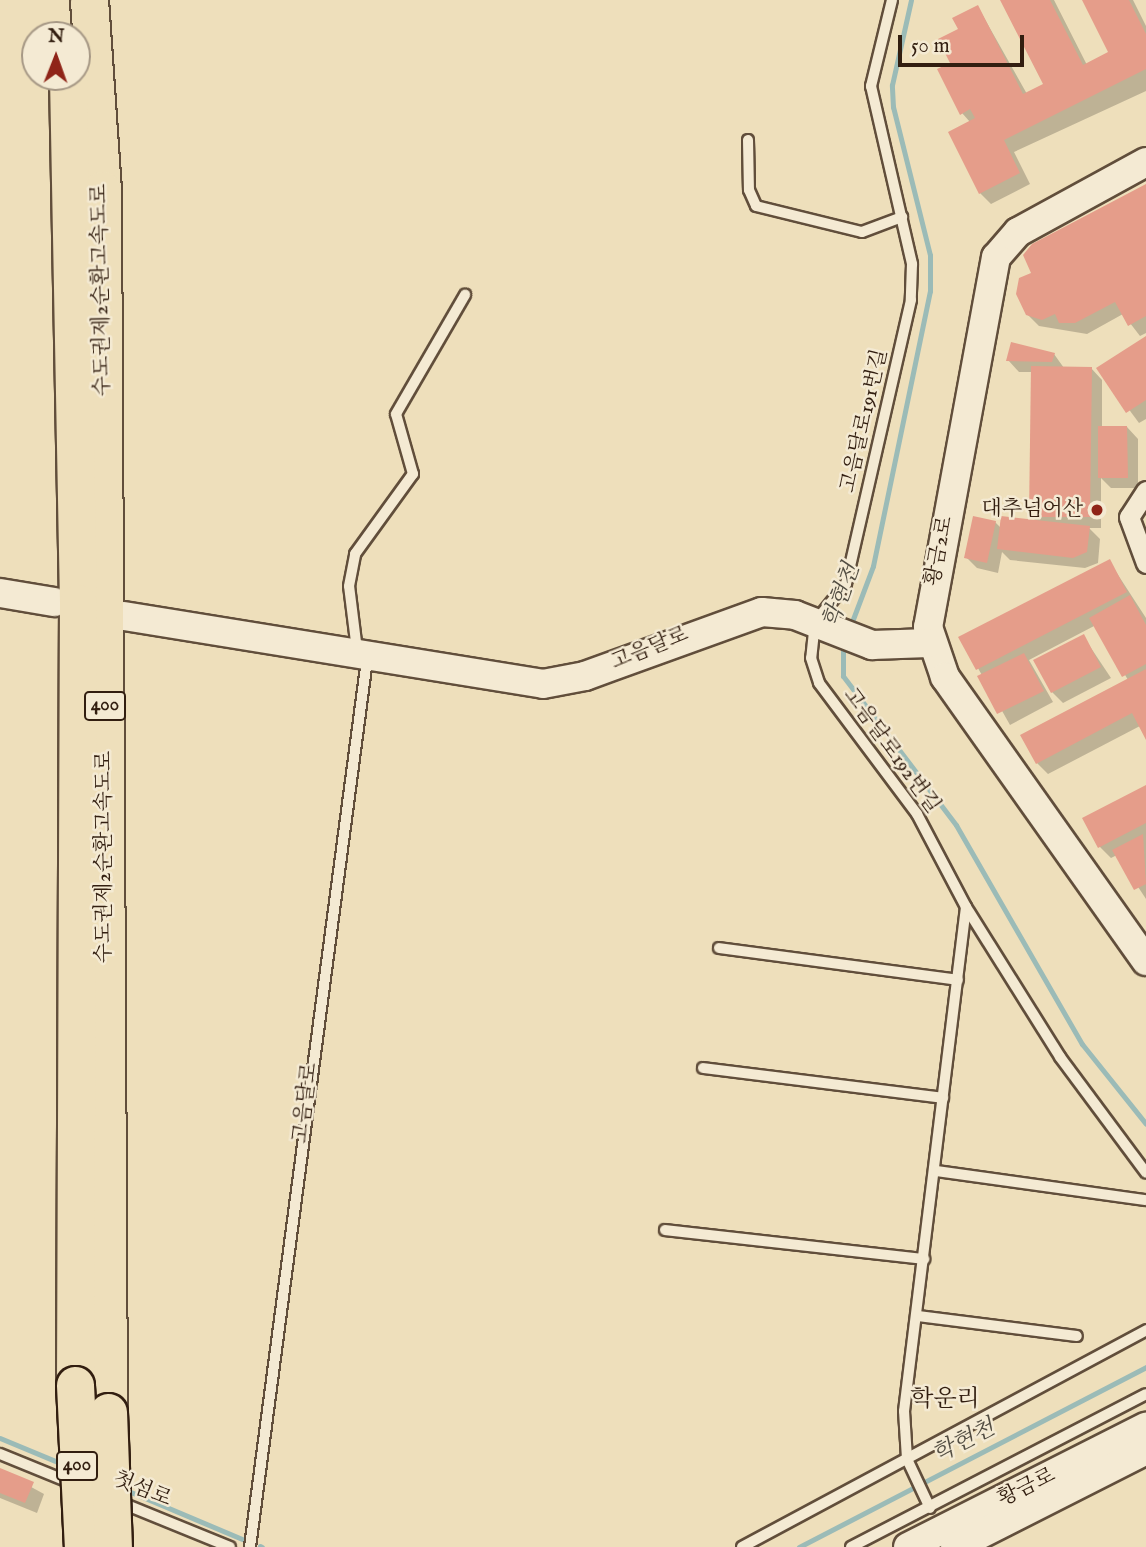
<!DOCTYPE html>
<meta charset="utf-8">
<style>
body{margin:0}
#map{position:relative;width:1146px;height:1547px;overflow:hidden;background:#eedfbb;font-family:"IM FELL English","Noto Serif KR",serif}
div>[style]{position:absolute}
.shadow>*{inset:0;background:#0003}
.stream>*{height:5px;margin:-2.5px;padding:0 2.5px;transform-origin:2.5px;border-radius:2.5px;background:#9bbbb7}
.building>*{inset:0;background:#e59d8a}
.roads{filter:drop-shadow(2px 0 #614e3b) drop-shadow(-2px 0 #614e3b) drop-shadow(0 2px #614e3b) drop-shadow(0 -2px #614e3b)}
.lane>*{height:10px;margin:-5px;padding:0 5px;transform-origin:5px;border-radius:5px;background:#f4ead3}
.street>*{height:19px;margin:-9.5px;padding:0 9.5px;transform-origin:9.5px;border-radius:9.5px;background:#f4ead3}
.secondary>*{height:28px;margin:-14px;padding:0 14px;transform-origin:14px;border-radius:14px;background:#f4ead3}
.highway>*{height:37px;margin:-18.5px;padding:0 18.5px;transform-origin:18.5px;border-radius:18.5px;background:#eedfbb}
.bridges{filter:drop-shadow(2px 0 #321e10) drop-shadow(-2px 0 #321e10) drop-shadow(0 2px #321e10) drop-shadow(0 -2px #321e10)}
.highway-bridge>*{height:37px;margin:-18.5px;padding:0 18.5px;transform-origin:18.5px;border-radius:18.5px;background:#eedfbb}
.dots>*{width:19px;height:19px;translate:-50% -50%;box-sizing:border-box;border:4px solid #f4ead3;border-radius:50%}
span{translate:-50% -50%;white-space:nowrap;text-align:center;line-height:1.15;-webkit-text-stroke:5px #f4ead3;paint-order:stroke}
.shield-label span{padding:2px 5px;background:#f4ead3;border:2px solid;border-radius:5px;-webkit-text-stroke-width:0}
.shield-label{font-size:19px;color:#321e10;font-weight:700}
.street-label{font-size:21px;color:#321e10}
.poi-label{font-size:21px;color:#321e10}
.right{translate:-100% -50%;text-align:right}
.water-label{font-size:23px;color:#524d42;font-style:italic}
.quarter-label{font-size:24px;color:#321e10}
.north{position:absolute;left:21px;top:21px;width:70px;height:70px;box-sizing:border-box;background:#f4ead3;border:2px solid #a69885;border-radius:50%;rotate:1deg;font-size:19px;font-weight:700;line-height:28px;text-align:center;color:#321e10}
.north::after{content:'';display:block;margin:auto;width:24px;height:32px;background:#8f2418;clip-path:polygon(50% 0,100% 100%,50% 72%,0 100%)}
.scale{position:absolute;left:898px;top:35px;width:126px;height:32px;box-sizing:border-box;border:4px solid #321e10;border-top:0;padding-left:9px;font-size:21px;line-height:24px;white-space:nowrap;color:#321e10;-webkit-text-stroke:5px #f4ead3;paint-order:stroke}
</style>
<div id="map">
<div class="shadow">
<i style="clip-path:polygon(1002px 0,1054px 0,1087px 65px,1111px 53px,1084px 0,1133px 0,1146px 26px,1146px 91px,1014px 152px,1030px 184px,991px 204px,980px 193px,970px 122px,962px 113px,952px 64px,960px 30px,978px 7px,1027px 94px,1045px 85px)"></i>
<i style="clip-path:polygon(1146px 186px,1146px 333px,1140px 336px,1123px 314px,1087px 334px,1039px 326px,1027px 314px,1033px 273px)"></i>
<i style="clip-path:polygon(1146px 338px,1146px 419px,1139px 423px,1099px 369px)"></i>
<i style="clip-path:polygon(1054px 354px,1064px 368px,1091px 368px,1102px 380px,1102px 427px,1127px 427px,1138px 439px,1138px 488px,1111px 488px,1101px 478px,1101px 528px,1089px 528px,1100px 539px,1098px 563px,1085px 568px,1010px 560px,1002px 552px,998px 573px,977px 568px,966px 557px,995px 522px,1001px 528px,1037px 522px,1031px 516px,1032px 372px,1019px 372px,1008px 360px)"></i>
<i style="clip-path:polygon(1109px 561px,1146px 618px,1146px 737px,1140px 726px,1048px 774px,1037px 763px,1128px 680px,1096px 625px,1029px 660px,1053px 702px,1010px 725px,961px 638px)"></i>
<i style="clip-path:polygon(1083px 636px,1111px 678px,1063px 703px,1052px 692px)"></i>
<i style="clip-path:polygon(1146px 787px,1146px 899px,1117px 855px,1111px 858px,1100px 847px,1085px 819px)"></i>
<i style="clip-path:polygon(0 1470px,44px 1494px,37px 1513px,0 1498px)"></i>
</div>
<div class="stream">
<i style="left:850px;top:627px;width:65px;rotate:-69.3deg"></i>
<i style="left:873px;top:566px;width:281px;rotate:-78.3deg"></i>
<i style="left:930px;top:291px;width:36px;rotate:-90deg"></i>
<i style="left:930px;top:255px;width:153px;rotate:-104deg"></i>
<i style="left:893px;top:107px;width:22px;rotate:-93deg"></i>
<i style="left:892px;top:85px;width:87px;rotate:-77.4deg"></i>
<i style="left:843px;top:642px;width:34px;rotate:90deg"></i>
<i style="left:843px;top:676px;width:187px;rotate:52.8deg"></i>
<i style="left:956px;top:825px;width:253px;rotate:60.1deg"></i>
<i style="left:1082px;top:1044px;width:102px;rotate:51.3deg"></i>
<i style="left:0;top:1438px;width:70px;rotate:22.6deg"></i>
<i style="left:126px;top:1490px;width:126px;rotate:22.9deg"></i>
<i style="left:260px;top:1546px;width:2px;rotate:27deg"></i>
<i style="left:799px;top:1547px;width:391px;rotate:-27.4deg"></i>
</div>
<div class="building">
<i style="clip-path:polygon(1000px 0,1050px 0,1083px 65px,1108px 52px,1082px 0,1129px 0,1146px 34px,1146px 69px,1004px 140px,1020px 173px,979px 194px,948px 132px,975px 118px,970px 109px,960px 115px,937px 69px,950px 63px,938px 39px,958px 29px,952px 18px,978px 5px,1023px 94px,1043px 84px)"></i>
<i style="clip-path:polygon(1146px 184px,1146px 316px,1128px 326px,1115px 302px,1075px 323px,1059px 323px,1055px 314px,1042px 320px,1026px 315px,1016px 294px,1019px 278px,1031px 273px,1023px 255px,1032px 244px)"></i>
<i style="clip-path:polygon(1146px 336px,1146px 400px,1126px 413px,1096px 368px)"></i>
<i style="clip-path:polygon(1011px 342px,1055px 353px,1052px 362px,1006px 361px)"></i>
<i style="clip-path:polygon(1031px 366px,1092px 367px,1090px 517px,1029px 517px)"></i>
<i style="clip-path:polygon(1098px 426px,1127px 426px,1128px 478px,1098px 478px)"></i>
<i style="clip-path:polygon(973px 516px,996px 521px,987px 563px,964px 558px)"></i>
<i style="clip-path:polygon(1001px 516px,1090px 526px,1087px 552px,1073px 558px,997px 549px)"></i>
<i style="clip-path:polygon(1110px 559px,1127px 592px,976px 670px,958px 637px)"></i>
<i style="clip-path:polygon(1130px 595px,1146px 625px,1146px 664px,1122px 677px,1089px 618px)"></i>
<i style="clip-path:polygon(1084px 634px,1101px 667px,1051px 693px,1033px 660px)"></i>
<i style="clip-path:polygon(1024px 653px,1044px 691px,997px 714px,977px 676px)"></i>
<i style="clip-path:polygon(1146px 669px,1146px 740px,1132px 713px,1036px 764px,1020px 735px)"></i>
<i style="clip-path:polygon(1146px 785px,1146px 823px,1098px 848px,1082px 818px)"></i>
<i style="clip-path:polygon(1143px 834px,1146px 884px,1134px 890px,1112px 850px)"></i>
<i style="clip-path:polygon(0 1468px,34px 1482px,25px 1503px,0 1493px)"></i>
</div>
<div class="roads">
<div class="lane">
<i style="left:892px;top:0;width:89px;rotate:103.7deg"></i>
<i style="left:871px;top:86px;width:183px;rotate:77deg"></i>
<i style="left:912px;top:264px;width:36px;rotate:92deg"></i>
<i style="left:911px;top:300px;width:291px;rotate:102.9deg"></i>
<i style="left:846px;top:584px;width:49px;rotate:129.2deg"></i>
<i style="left:815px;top:622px;width:36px;rotate:96deg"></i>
<i style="left:811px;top:658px;width:26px;rotate:72deg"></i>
<i style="left:819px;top:683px;width:164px;rotate:53.2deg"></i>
<i style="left:917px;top:814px;width:105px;rotate:62.2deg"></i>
<i style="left:966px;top:907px;width:508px;rotate:97.01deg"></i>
<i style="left:904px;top:1411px;width:48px;rotate:86.4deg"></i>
<i style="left:907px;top:1459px;width:54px;rotate:64.9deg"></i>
<i style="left:748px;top:140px;width:50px;rotate:88.9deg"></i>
<i style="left:749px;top:190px;width:17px;rotate:66deg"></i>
<i style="left:756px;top:206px;width:109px;rotate:13.8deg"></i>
<i style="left:862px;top:232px;width:43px;rotate:-20.6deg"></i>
<i style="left:357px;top:650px;width:64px;rotate:-97.1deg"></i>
<i style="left:349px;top:586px;width:33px;rotate:-79deg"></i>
<i style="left:355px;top:554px;width:99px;rotate:-54.1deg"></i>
<i style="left:413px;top:474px;width:62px;rotate:-105.8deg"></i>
<i style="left:396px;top:414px;width:138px;rotate:-59.9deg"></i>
<i style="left:966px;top:907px;width:177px;rotate:57.9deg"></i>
<i style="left:1060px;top:1057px;width:144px;rotate:53.4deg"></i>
<i style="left:719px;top:948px;width:241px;rotate:7.6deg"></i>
<i style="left:703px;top:1068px;width:242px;rotate:7.1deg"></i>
<i style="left:936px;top:1171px;width:212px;rotate:7.9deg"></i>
<i style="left:665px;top:1230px;width:261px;rotate:6.4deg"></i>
<i style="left:918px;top:1316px;width:160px;rotate:7.2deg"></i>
<i style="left:0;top:1454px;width:77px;rotate:22.2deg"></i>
<i style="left:117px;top:1501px;width:122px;rotate:22.2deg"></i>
<i style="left:250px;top:1547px;width:895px;rotate:-82.49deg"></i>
<i style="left:742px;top:1547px;width:459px;rotate:-28.2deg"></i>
<i style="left:851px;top:1547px;width:332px;rotate:-27.4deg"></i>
</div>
<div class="street">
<i style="left:1146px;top:491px;width:31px;rotate:123deg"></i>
<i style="left:1129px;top:517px;width:49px;rotate:69.7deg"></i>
</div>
<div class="secondary">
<i style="left:1146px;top:162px;width:146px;rotate:151.3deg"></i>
<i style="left:1018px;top:232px;width:33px;rotate:131deg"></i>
<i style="left:996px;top:257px;width:376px;rotate:100.4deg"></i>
<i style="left:928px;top:627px;width:53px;rotate:71.2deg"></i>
<i style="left:945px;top:677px;width:348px;rotate:54.7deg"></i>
<i style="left:0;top:593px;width:55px;rotate:9.5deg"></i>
<i style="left:124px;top:616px;width:424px;rotate:9.2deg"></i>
<i style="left:543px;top:684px;width:43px;rotate:-10.8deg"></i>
<i style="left:585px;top:676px;width:188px;rotate:-19.9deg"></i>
<i style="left:762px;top:612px;width:33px;rotate:5deg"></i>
<i style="left:795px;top:615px;width:83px;rotate:21.3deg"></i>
<i style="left:872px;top:645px;width:57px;rotate:-2deg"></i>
<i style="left:908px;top:1547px;width:267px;rotate:-26.8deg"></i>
<i style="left:955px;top:1547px;width:214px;rotate:-26.9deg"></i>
</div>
<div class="highway">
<i style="left:89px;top:0;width:190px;rotate:86.1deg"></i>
<i style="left:102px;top:190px;width:1222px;rotate:89.72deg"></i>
<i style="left:68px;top:77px;width:526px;rotate:88.91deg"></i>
<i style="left:78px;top:603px;width:782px;rotate:90.22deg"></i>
</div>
</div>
<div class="bridges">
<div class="highway-bridge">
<i style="left:75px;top:1385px;width:162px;rotate:87.2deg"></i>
<i style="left:108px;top:1412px;width:135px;rotate:87.9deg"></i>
</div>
</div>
<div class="dots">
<i style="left:1097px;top:510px;background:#8f2418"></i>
</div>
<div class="shield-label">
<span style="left:105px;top:706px">400</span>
<span style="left:77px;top:1466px">400</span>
</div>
<div class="street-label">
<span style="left:102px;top:290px;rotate:-91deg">수도권제2순환고속도로</span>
<span style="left:865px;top:421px;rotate:-77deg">고음달로191번길</span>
<span style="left:940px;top:551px;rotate:-79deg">황금2로</span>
<span style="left:650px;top:649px;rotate:-22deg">고음달로</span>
<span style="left:891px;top:751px;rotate:54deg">고음달로192번길</span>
<span style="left:105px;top:857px;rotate:-90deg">수도권제2순환고속도로</span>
<span style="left:306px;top:1103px;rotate:-83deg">고음달로</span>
<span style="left:1027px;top:1488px;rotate:-26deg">황금로</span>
<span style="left:142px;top:1490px;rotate:22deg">첫섬로</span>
</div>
<div class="poi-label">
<span class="right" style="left:1083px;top:510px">대추넘어산</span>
</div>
<div class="water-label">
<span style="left:842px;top:596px;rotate:-70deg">학현천</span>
<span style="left:964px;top:1442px;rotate:-27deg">학현천</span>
</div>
<div class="quarter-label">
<span style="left:945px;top:1400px">학운리</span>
</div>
<div class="north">N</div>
<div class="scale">50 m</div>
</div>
